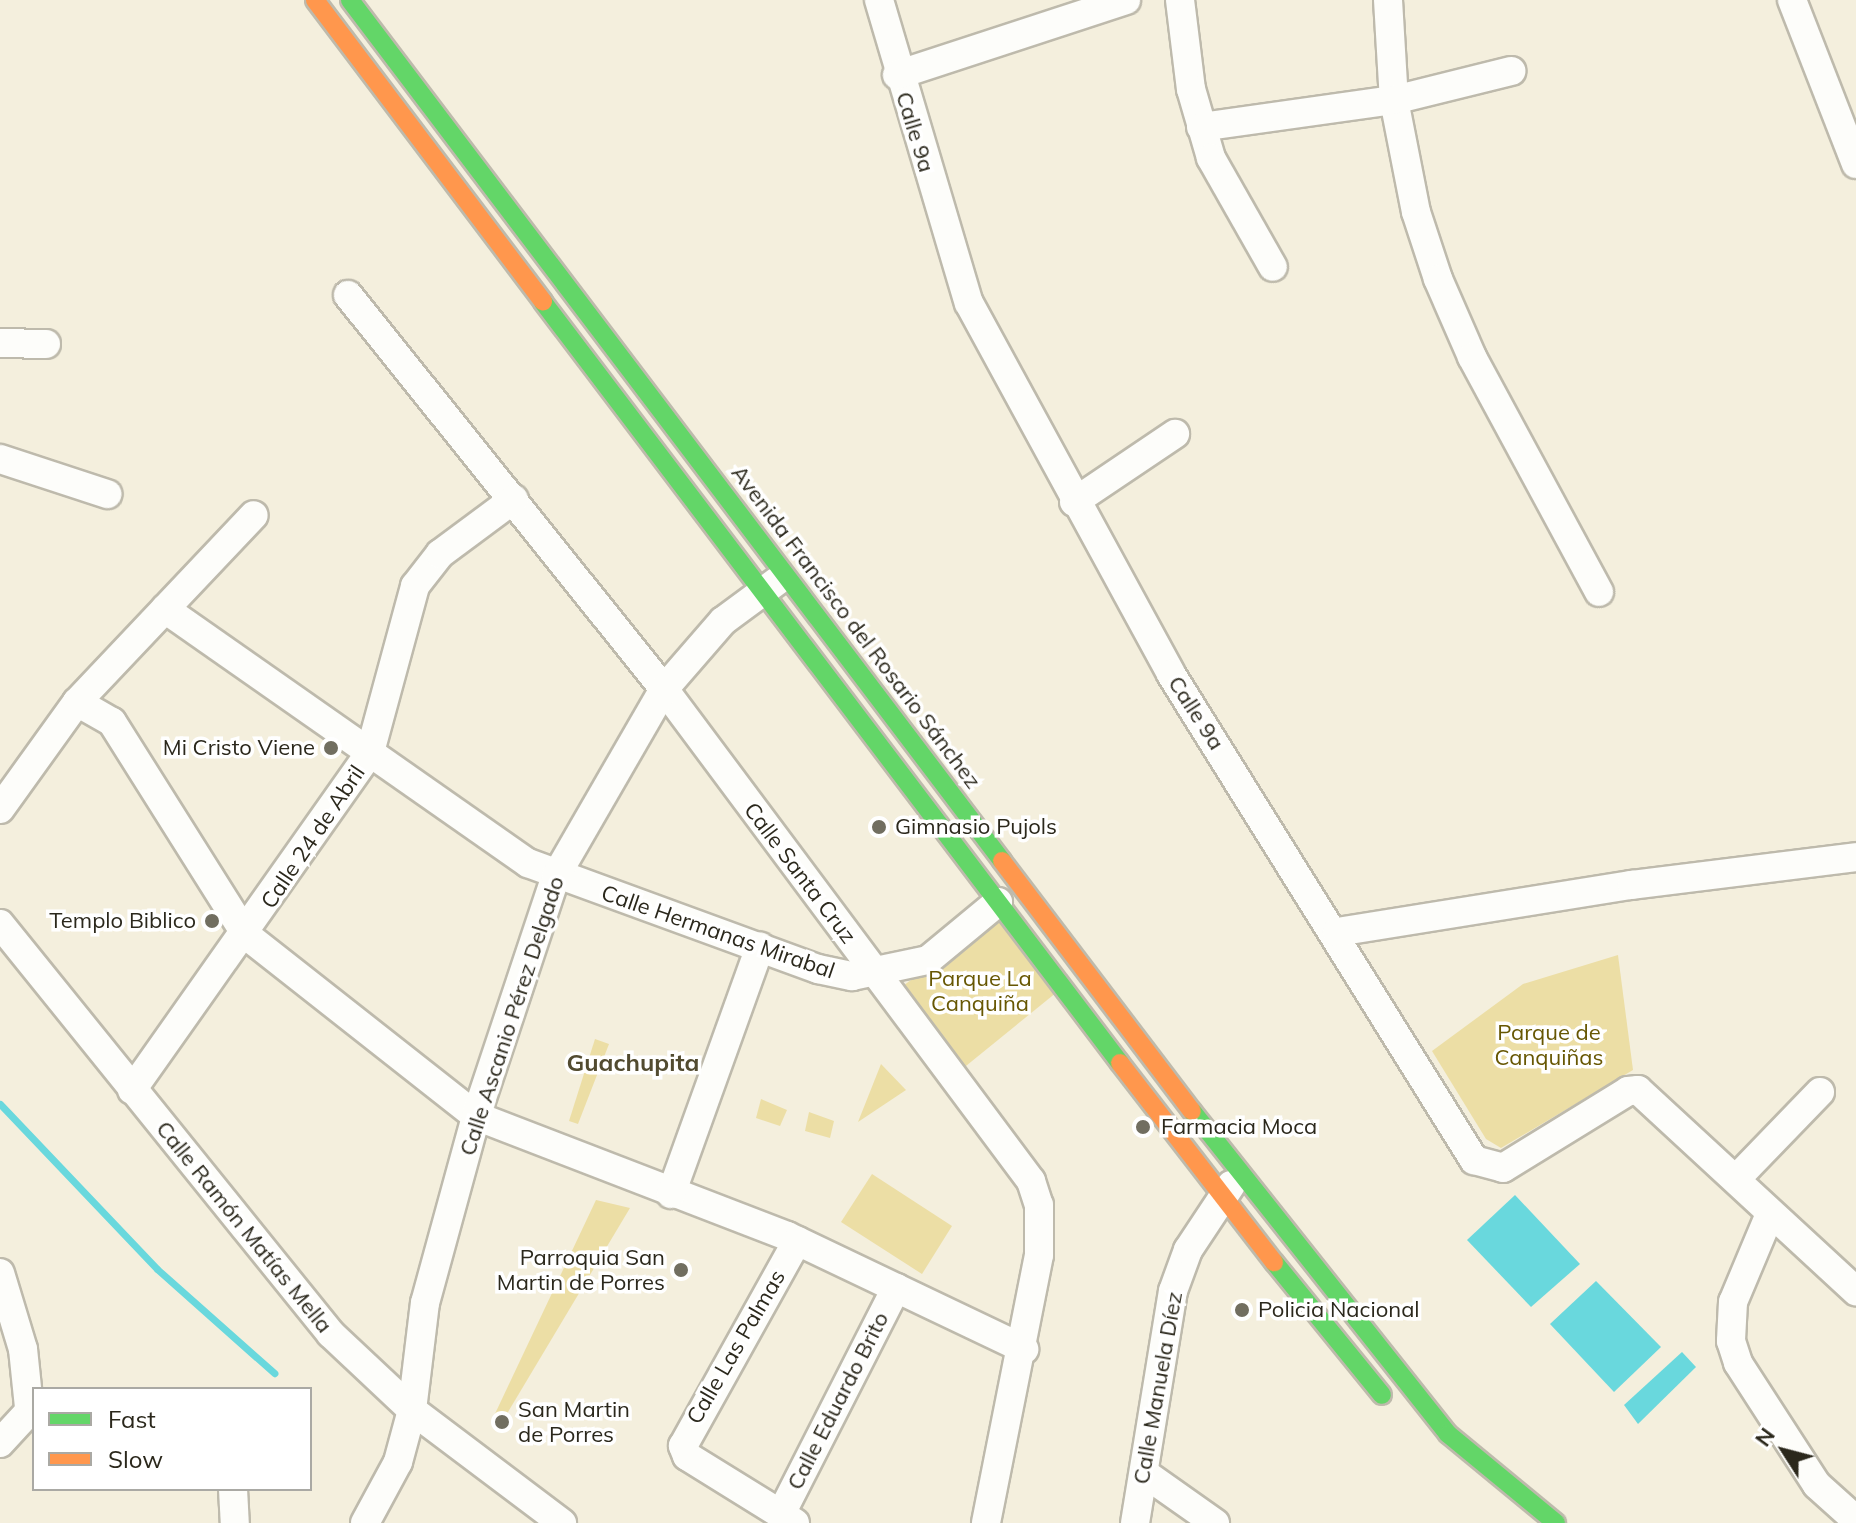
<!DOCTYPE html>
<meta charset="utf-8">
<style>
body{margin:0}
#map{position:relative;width:1856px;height:1523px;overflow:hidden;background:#f4efdd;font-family:Mulish,sans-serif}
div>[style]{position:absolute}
.green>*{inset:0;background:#ecdea5}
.water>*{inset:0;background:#69d8dd}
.stream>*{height:7px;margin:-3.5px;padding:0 3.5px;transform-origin:3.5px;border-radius:3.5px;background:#69d8dd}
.roads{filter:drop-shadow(2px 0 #bebaac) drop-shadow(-2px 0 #bebaac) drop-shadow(0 2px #bebaac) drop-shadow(0 -2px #bebaac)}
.street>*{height:28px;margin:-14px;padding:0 14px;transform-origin:14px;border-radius:14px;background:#fdfdfa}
.fast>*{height:18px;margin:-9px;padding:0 9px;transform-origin:9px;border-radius:9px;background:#63d668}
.slow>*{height:18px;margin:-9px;padding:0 9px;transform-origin:9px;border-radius:9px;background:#ff974d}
.dots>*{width:22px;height:22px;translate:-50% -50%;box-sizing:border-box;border:4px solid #fff;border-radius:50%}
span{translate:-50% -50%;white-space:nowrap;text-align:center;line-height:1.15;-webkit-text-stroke:7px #fff;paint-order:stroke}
.street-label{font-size:22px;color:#2b281c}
.poi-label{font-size:22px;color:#2b281c}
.right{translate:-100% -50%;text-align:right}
.left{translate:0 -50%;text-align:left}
.park-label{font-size:22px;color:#675703}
.neighbourhood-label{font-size:24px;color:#524b30;font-weight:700}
.legend{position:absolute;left:32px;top:1387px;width:280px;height:104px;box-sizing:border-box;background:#fff;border:2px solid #aaa9a4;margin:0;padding:10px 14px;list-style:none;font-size:24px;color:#2b281c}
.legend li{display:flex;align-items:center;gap:16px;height:40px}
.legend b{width:40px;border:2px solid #aaa9a4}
.north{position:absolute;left:1744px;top:1411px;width:80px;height:80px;-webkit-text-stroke:6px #fff;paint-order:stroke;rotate:306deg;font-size:22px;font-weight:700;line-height:32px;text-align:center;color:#2b281c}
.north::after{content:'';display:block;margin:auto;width:28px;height:36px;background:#2b281c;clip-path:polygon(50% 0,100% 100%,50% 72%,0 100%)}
</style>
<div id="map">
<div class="green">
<i style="clip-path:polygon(1002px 911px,1057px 992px,961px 1070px,903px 986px)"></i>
<i style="clip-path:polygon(1618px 955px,1633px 1070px,1501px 1148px,1486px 1139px,1432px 1051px,1523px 984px)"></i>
<i style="clip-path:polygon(595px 1039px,609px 1044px,578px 1124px,569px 1121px)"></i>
<i style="clip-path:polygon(881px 1064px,906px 1090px,858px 1122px)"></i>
<i style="clip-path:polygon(761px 1099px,787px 1110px,780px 1126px,756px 1118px)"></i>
<i style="clip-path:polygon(809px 1112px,834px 1121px,830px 1138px,805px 1131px)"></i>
<i style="clip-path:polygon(872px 1174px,952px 1226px,922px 1274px,841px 1222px)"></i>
<i style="clip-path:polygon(596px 1200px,630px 1208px,502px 1422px,493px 1418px)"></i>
</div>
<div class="water">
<i style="clip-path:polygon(1515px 1195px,1580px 1264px,1531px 1307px,1467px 1240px)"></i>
<i style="clip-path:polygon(1596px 1281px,1661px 1347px,1614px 1392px,1550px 1324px)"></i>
<i style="clip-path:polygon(1682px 1352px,1696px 1367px,1638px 1424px,1624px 1405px)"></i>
</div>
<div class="stream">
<i style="left:0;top:1104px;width:228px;rotate:46.4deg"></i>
<i style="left:157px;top:1269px;width:157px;rotate:41.6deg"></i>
</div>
<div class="roads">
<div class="street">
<i style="left:879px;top:0;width:316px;rotate:73.5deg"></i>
<i style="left:969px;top:303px;width:422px;rotate:61.4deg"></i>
<i style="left:1171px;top:674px;width:573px;rotate:58.06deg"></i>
<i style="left:1474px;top:1160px;width:30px;rotate:15deg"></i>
<i style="left:1503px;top:1168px;width:147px;rotate:-31.6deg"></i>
<i style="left:1628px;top:1091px;width:10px;rotate:-6deg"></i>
<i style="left:1638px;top:1090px;width:297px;rotate:42.7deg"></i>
<i style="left:1180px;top:0;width:90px;rotate:83deg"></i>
<i style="left:1191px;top:89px;width:72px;rotate:73.8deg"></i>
<i style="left:1211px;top:158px;width:125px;rotate:60.4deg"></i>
<i style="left:1388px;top:0;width:100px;rotate:86.6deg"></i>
<i style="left:1394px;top:100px;width:114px;rotate:78.9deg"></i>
<i style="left:1416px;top:212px;width:71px;rotate:71.8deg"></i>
<i style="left:1438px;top:279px;width:85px;rotate:66.4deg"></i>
<i style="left:1472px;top:357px;width:267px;rotate:61.6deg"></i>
<i style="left:1792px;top:0;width:176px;rotate:68.7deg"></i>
<i style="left:897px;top:75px;width:241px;rotate:-18.1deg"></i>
<i style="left:1201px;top:127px;width:195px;rotate:-8deg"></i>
<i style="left:1394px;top:100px;width:121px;rotate:-13.9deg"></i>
<i style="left:348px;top:295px;width:505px;rotate:51.27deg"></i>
<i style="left:664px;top:689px;width:614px;rotate:53.28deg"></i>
<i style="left:1031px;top:1181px;width:25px;rotate:72deg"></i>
<i style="left:1039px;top:1205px;width:50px;rotate:90deg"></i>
<i style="left:1039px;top:1255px;width:273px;rotate:101.2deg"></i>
<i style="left:0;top:343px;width:46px;rotate:1.2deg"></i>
<i style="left:0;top:459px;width:113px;rotate:18.1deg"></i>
<i style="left:1074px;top:502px;width:122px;rotate:-34deg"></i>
<i style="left:165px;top:609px;width:443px;rotate:35deg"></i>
<i style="left:528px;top:863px;width:309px;rotate:20.1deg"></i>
<i style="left:818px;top:969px;width:35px;rotate:12deg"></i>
<i style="left:852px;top:976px;width:78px;rotate:-11.9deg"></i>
<i style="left:928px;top:960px;width:91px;rotate:-39.6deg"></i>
<i style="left:77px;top:702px;width:40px;rotate:29.7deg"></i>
<i style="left:112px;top:722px;width:252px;rotate:57.8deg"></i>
<i style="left:246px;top:935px;width:293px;rotate:38.2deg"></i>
<i style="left:476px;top:1116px;width:333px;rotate:21.1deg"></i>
<i style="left:787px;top:1236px;width:263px;rotate:25.5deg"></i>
<i style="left:0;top:809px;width:132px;rotate:-54.3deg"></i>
<i style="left:77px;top:702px;width:257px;rotate:-46.6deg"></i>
<i style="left:0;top:924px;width:527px;rotate:51.09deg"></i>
<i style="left:331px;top:1334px;width:111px;rotate:43.2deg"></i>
<i style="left:412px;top:1410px;width:188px;rotate:37deg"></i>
<i style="left:1337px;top:932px;width:299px;rotate:-9.1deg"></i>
<i style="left:1632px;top:885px;width:226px;rotate:-7.1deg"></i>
<i style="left:132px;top:1090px;width:413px;rotate:-54.8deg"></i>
<i style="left:370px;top:752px;width:172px;rotate:-74.8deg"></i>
<i style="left:415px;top:586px;width:41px;rotate:-52deg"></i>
<i style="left:440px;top:554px;width:92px;rotate:-36.6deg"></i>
<i style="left:1736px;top:1179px;width:121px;rotate:-46deg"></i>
<i style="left:671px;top:1194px;width:263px;rotate:-70.2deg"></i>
<i style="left:1770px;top:1214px;width:95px;rotate:112.8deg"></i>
<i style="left:1733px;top:1302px;width:39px;rotate:93deg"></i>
<i style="left:1731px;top:1341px;width:23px;rotate:72deg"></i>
<i style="left:1738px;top:1363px;width:145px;rotate:57.1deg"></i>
<i style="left:1817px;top:1485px;width:52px;rotate:41.9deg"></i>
<i style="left:0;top:1273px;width:79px;rotate:73.2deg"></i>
<i style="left:23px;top:1349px;width:58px;rotate:84.1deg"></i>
<i style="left:0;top:1443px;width:50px;rotate:-47.4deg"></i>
<i style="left:1144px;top:1473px;width:87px;rotate:35.2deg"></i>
<i style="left:233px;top:1489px;width:34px;rotate:87deg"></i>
<i style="left:781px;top:1514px;width:254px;rotate:-63deg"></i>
<i style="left:365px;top:1523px;width:69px;rotate:-61.6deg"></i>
<i style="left:398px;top:1462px;width:54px;rotate:-74.9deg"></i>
<i style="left:412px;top:1410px;width:108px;rotate:-83.1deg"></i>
<i style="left:425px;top:1303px;width:194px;rotate:-74.7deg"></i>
<i style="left:476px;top:1116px;width:253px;rotate:-71.6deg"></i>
<i style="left:556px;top:876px;width:216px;rotate:-60deg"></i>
<i style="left:664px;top:689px;width:90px;rotate:-49.1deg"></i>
<i style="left:723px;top:621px;width:67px;rotate:-36.5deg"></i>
<i style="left:795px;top:1523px;width:127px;rotate:-148.2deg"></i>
<i style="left:687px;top:1456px;width:11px;rotate:-112deg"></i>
<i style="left:683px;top:1446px;width:235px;rotate:-60.9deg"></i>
<i style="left:1135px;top:1523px;width:235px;rotate:-80.7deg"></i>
<i style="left:1173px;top:1291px;width:44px;rotate:-69.9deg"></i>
<i style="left:1188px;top:1250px;width:78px;rotate:-56.5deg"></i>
</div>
<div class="fast">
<i style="left:350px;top:0;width:1080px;rotate:52.86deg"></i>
<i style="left:543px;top:302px;width:955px;rotate:52.83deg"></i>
<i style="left:1192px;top:1111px;width:412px;rotate:51.6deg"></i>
<i style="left:1448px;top:1434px;width:140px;rotate:39.5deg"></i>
<i style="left:1274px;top:1262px;width:171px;rotate:50.9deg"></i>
</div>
<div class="slow">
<i style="left:315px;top:0;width:378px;rotate:52.9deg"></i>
<i style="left:1002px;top:861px;width:314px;rotate:52.8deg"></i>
<i style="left:1120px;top:1063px;width:252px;rotate:52.3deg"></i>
</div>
</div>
<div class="dots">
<i style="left:331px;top:748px;background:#716e60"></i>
<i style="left:879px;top:827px;background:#716e60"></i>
<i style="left:212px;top:921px;background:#716e60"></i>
<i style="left:1143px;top:1127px;background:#716e60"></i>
<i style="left:681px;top:1270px;background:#716e60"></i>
<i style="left:1242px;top:1310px;background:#716e60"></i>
<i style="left:502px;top:1422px;background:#716e60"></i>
</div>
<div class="street-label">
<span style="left:915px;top:132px;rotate:73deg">Calle 9a</span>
<span style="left:856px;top:627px;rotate:53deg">Avenida Francisco del Rosario Sánchez</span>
<span style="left:1196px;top:713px;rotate:57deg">Calle 9a</span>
<span style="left:313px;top:837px;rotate:-56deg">Calle 24 de Abril</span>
<span style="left:800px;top:873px;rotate:53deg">Calle Santa Cruz</span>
<span style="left:718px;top:932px;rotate:19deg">Calle Hermanas Mirabal</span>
<span style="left:512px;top:1016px;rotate:-72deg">Calle Ascanio Pérez Delgado</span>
<span style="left:244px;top:1227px;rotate:51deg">Calle Ramón Matías Mella</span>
<span style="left:736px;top:1347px;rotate:-60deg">Calle Las Palmas</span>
<span style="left:1158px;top:1388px;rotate:-80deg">Calle Manuela Díez</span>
<span style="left:838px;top:1401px;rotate:-63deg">Calle Eduardo Brito</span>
</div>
<div class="poi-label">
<span class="right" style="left:315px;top:748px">Mi Cristo Viene</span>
<span class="left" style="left:895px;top:827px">Gimnasio Pujols</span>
<span class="right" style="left:196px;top:921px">Templo Biblico</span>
<span class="left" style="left:1161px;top:1127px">Farmacia Moca</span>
<span class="right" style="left:665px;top:1270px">Parroquia San<br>Martin de Porres</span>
<span class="left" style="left:1258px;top:1310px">Policia Nacional</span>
<span class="left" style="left:518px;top:1422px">San Martin<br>de Porres</span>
</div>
<div class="park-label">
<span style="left:980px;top:991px">Parque La<br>Canquiña</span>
<span style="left:1549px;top:1045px">Parque de<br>Canquiñas</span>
</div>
<div class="neighbourhood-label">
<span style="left:633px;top:1063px">Guachupita</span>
</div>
<ul class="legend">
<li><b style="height:10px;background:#63d668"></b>Fast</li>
<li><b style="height:10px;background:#ff974d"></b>Slow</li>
</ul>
<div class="north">N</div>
</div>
